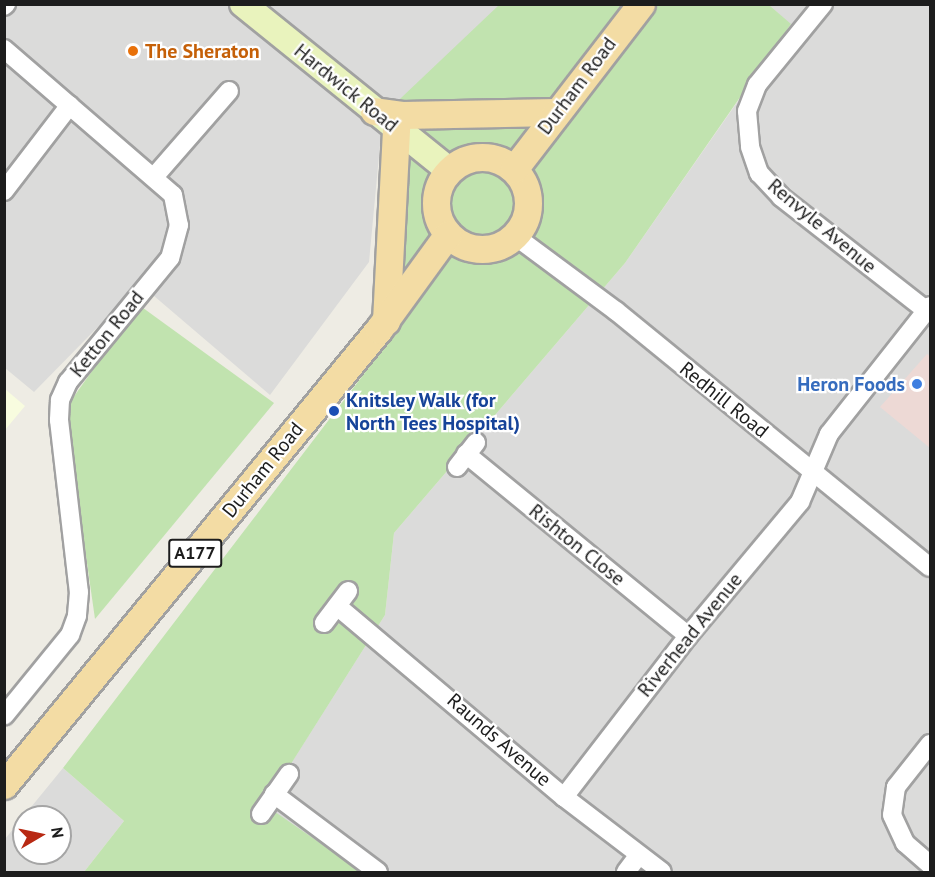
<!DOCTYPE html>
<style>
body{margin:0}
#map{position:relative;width:935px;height:877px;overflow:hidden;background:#eeece4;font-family:"PT Sans",sans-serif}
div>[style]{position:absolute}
.residential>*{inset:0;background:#dbdbda}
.commercial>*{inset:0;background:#edd9d5}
.education>*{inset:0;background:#f8fcdf}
.grass>*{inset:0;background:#c1e3af}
.roads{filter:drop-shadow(2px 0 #a1a1a1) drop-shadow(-2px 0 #a1a1a1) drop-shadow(0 2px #a1a1a1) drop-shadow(0 -2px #a1a1a1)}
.street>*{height:18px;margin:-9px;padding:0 9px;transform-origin:9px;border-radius:9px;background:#fff}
.secondary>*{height:26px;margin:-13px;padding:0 13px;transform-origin:13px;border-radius:13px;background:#e9f3bd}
.primary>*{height:27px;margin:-13.5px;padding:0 13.5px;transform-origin:13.5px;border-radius:13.5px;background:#f3dca4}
.primary>.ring{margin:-13.5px;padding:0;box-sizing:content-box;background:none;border:27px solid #f3dca4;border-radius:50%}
.dots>*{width:16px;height:16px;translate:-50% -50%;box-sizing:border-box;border:3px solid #fff;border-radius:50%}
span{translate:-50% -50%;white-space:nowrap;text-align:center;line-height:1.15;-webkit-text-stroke:4.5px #fff;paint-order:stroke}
.shield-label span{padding:2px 4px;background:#fff;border:2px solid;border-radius:4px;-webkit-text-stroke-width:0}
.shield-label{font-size:18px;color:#1d1d1d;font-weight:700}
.food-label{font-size:20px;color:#c56008;font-weight:700}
.left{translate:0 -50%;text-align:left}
.street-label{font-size:20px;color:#1d1d1d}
.shop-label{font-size:20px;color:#366cbe;font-weight:700}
.right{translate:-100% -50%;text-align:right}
.transit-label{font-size:20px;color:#164399;font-weight:700}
.frame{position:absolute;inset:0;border:6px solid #1d1d1d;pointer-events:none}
.north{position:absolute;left:12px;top:805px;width:60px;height:60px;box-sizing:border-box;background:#fff;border:2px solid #a5a5a5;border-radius:50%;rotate:81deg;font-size:16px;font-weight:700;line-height:24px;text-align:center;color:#1d1d1d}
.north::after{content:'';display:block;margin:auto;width:21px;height:27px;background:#b82913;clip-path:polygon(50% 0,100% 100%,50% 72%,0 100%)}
</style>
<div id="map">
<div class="residential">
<i style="clip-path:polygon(4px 5px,508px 5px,382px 124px,369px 262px,270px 395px,140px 284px,34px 392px,5px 368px)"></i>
<i style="clip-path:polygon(769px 5px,930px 5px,930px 872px,362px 872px,264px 806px,385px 615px,394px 533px,625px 263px,791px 25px)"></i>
<i style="clip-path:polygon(evenodd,63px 768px,124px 821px,84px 872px,5px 872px,5px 839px,63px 768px,24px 817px,60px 817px,60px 853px,24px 853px,24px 817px)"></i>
</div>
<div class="commercial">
<i style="clip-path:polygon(927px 354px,930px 356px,930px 448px,880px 407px)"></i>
</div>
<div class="education">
<i style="clip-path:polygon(5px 389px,25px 406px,5px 430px)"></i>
</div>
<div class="grass">
<i style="clip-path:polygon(499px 5px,769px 5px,791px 24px,625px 263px,394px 533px,385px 615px,265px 805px,362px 872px,84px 872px,124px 821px,63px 768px,370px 366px,382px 116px)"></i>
<i style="clip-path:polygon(139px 305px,274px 403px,95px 619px,65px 409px)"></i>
</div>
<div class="roads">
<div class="street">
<i style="left:823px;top:4px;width:104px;rotate:129.2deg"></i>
<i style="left:757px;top:85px;width:28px;rotate:111deg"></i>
<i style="left:747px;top:111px;width:36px;rotate:85deg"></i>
<i style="left:750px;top:147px;width:28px;rotate:71deg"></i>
<i style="left:759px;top:173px;width:33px;rotate:47deg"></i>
<i style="left:781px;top:197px;width:185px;rotate:38deg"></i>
<i style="left:4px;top:6px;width:3px;rotate:-45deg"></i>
<i style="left:4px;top:49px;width:223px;rotate:40.8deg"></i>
<i style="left:173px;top:195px;width:31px;rotate:79deg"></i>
<i style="left:179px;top:225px;width:34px;rotate:105deg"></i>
<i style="left:170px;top:258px;width:161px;rotate:129.4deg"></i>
<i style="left:68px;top:382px;width:20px;rotate:114deg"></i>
<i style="left:60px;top:400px;width:20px;rotate:93deg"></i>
<i style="left:59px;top:420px;width:173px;rotate:83.4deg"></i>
<i style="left:79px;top:592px;width:24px;rotate:95deg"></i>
<i style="left:77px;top:616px;width:20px;rotate:110deg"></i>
<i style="left:70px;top:635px;width:104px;rotate:129.2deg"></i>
<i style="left:154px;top:177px;width:114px;rotate:-48.9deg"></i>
<i style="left:4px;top:191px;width:108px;rotate:-52.5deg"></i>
<i style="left:515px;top:236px;width:126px;rotate:36.6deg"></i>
<i style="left:616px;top:311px;width:405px;rotate:39.2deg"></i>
<i style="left:466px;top:454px;width:287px;rotate:39.3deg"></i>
<i style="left:457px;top:467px;width:31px;rotate:-52deg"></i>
<i style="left:337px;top:606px;width:297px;rotate:40.1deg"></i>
<i style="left:564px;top:797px;width:123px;rotate:37.4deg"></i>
<i style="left:324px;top:623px;width:40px;rotate:-53deg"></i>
<i style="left:930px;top:744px;width:55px;rotate:128.3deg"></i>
<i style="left:896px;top:787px;width:28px;rotate:98deg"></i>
<i style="left:892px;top:815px;width:31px;rotate:65deg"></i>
<i style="left:905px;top:843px;width:33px;rotate:41deg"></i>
<i style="left:274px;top:794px;width:130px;rotate:36.9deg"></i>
<i style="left:564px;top:797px;width:203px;rotate:-52.4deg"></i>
<i style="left:688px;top:636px;width:175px;rotate:-50.1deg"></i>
<i style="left:800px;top:502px;width:74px;rotate:-66.9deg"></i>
<i style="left:829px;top:434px;width:163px;rotate:-51.7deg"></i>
<i style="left:261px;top:814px;width:49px;rotate:-55deg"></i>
<i style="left:626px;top:872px;width:21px;rotate:-53deg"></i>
</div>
<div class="secondary">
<i style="left:243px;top:4px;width:265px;rotate:38.9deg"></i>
</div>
<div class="primary">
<i style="left:374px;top:111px;width:28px;rotate:8deg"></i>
<i style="left:402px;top:115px;width:154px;rotate:-1.1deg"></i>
<i class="ring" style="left:436px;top:157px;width:65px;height:65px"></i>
<i style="left:514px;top:169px;width:208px;rotate:-52.4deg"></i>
<i style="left:386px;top:321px;width:193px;rotate:-87deg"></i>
<i style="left:4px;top:785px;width:590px;rotate:-50.57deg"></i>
<i style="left:379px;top:329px;width:117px;rotate:-54deg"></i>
</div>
</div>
<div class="dots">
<i style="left:133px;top:51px;background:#e8710a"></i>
<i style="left:917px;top:384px;background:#3f7fe0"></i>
<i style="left:334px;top:411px;background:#1a4fb4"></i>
</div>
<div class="shield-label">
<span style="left:195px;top:553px">A177</span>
</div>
<div class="food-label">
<span class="left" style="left:145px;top:51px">The Sheraton</span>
</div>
<div class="street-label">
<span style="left:577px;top:86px;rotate:-53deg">Durham Road</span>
<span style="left:346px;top:88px;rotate:39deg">Hardwick Road</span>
<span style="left:822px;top:226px;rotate:40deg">Renvyle Avenue</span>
<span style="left:107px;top:334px;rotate:-51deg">Ketton Road</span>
<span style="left:724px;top:400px;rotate:39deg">Redhill Road</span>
<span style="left:263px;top:470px;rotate:-51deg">Durham Road</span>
<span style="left:577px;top:545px;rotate:39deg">Rishton Close</span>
<span style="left:690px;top:635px;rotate:-51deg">Riverhead Avenue</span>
<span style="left:499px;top:740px;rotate:41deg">Raunds Avenue</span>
</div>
<div class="shop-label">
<span class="right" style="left:905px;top:384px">Heron Foods</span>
</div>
<div class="transit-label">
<span class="left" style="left:346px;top:412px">Knitsley Walk (for<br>North Tees Hospital)</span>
</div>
<div class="frame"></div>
<div class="north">N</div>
</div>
